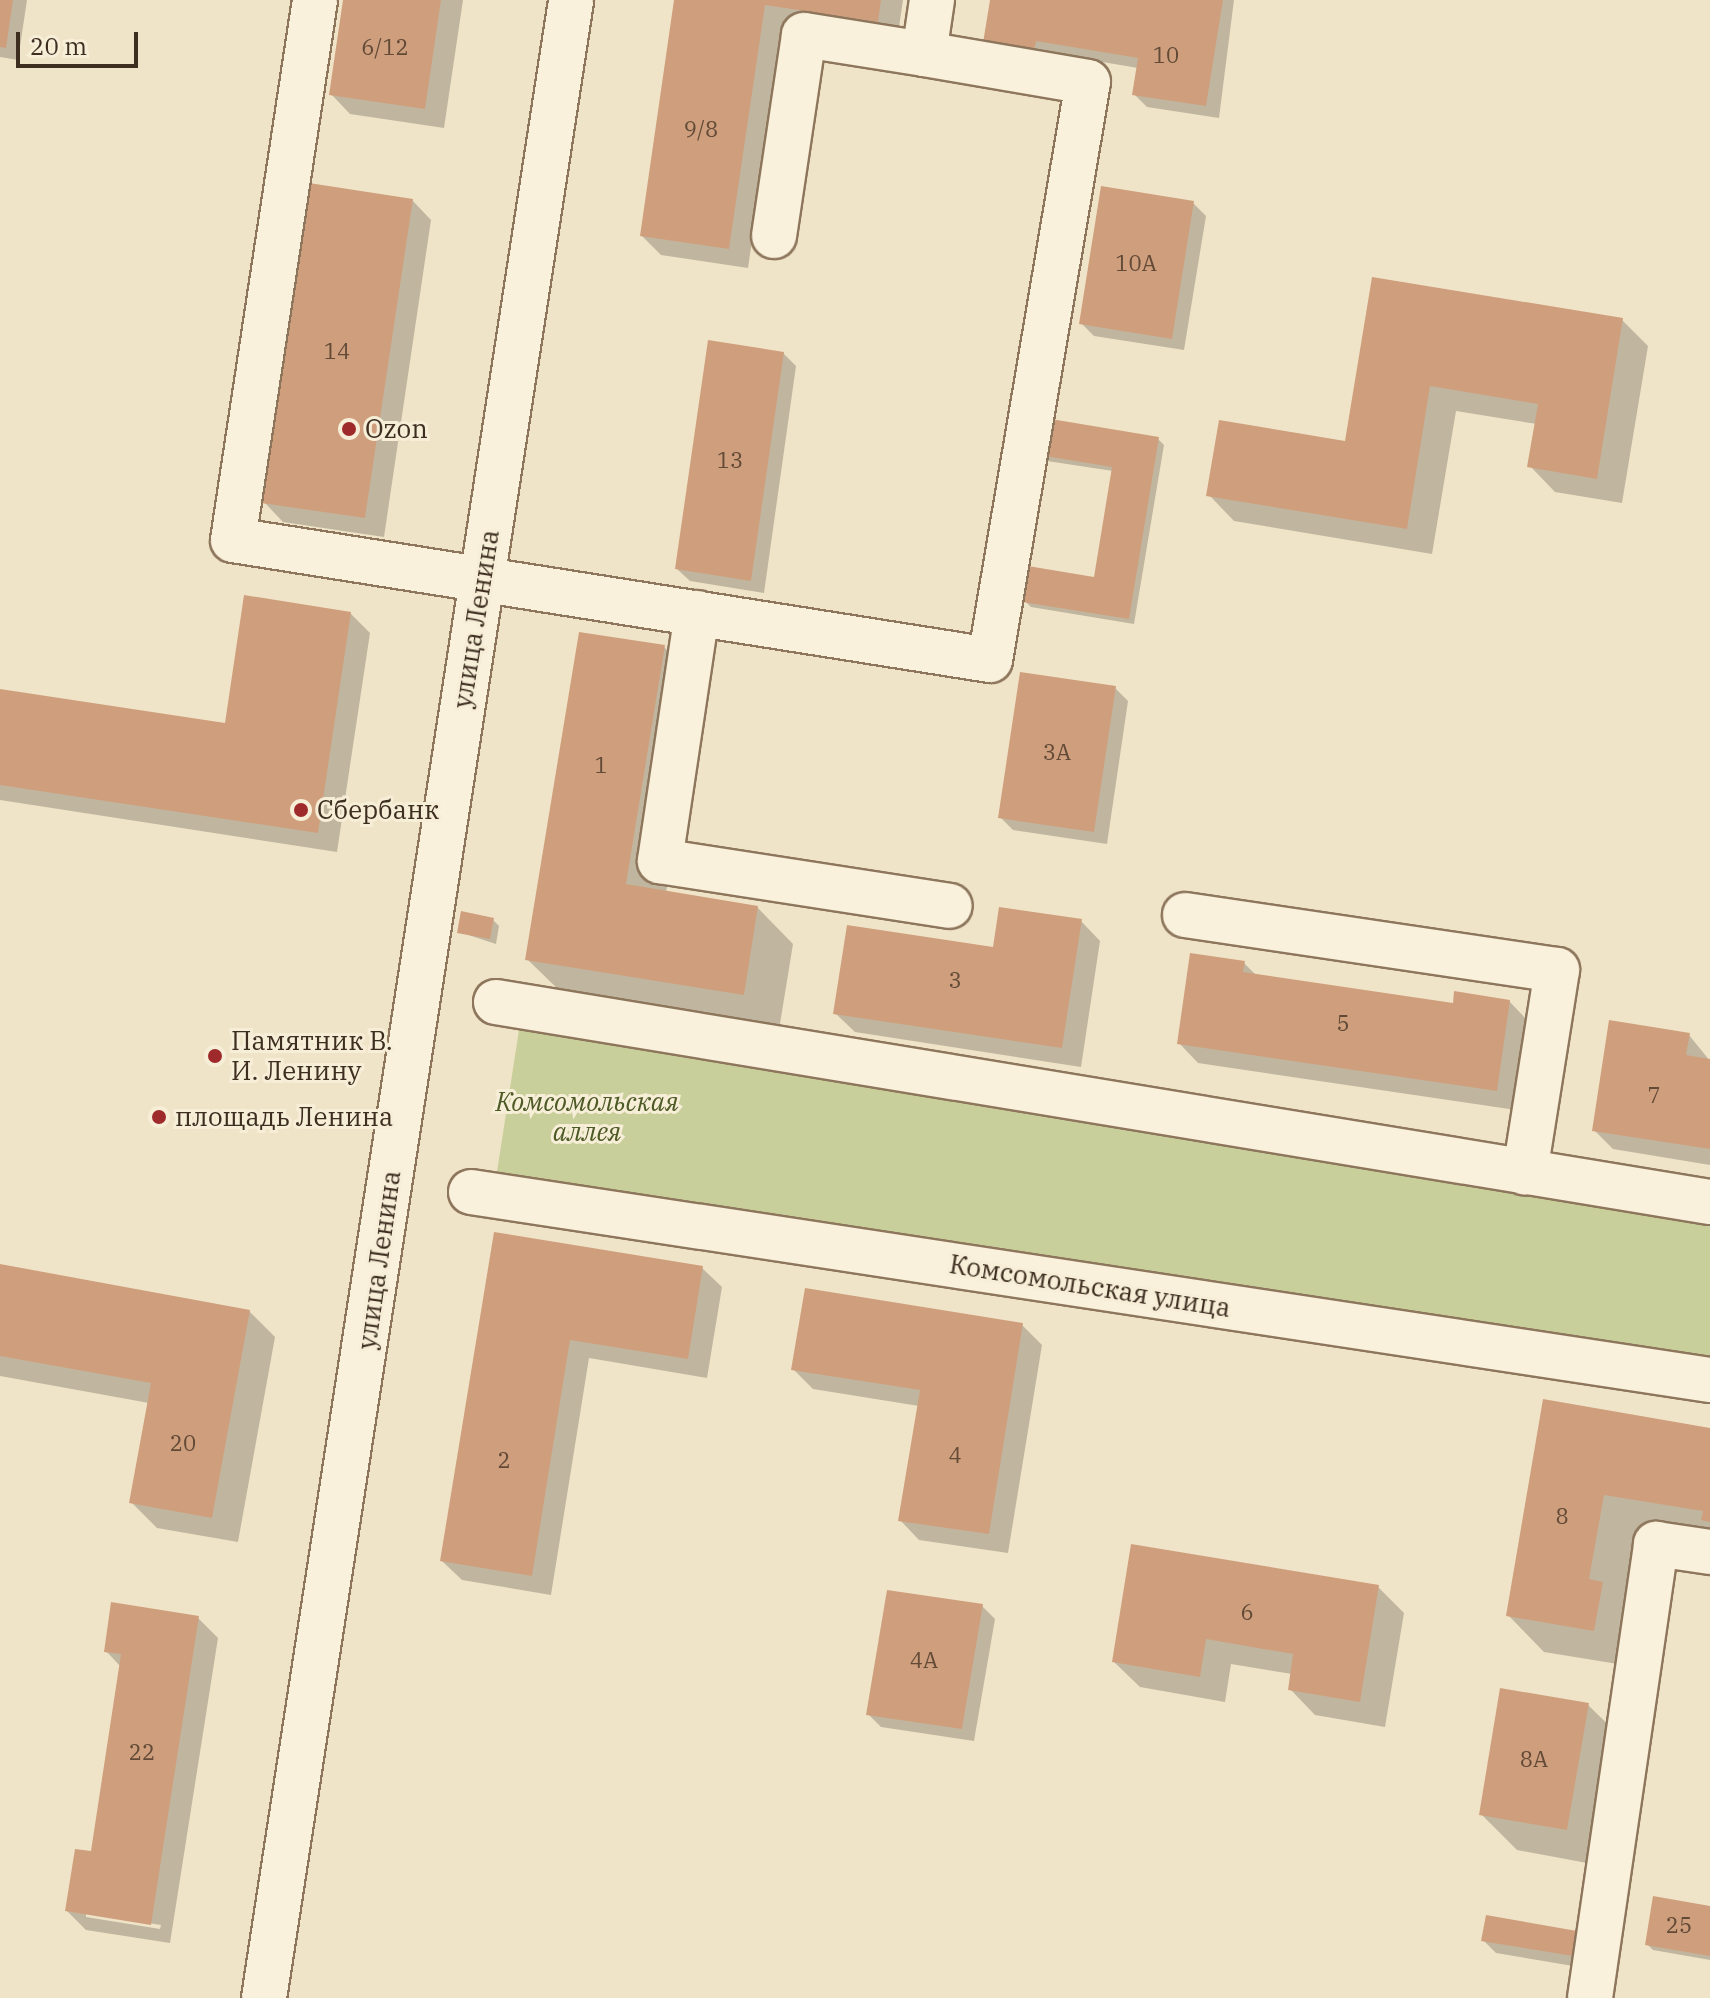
<!DOCTYPE html>
<meta charset="utf-8">
<style>
body{margin:0}
#map{position:relative;width:1710px;height:1998px;overflow:hidden;background:#f0e4c8;font-family:"IBM Plex Serif",serif}
div>[style]{position:absolute}
.green>*{inset:0;background:#c9cf9b}
.shadow>*{inset:0;background:#0003}
.building>*{inset:0;background:#cf9f7d}
.roads{filter:drop-shadow(2px 0 #8d765c) drop-shadow(-2px 0 #8d765c) drop-shadow(0 2px #8d765c) drop-shadow(0 -2px #8d765c)}
.minor>*{height:44px;margin:-22px;padding:0 22px;transform-origin:22px;border-radius:22px;background:#faf1dc}
.dots>*{width:22px;height:22px;translate:-50% -50%;box-sizing:border-box;border:4px solid #f7eed8;border-radius:50%}
span{translate:-50% -50%;white-space:nowrap;text-align:center;line-height:1.15;-webkit-text-stroke:6px #f7eed8;paint-order:stroke}
.number-label{font-size:22px;color:#624a37}
.number-label span{-webkit-text-stroke-width:0}
.poi-label{font-size:26px;color:#3d2e20}
.left{translate:0 -50%;text-align:left}
.street-label{font-size:26px;color:#3d2e20}
.park-label{font-size:26px;color:#4d5a26;font-style:italic}
.scale{position:absolute;left:16px;top:32px;width:122px;height:36px;box-sizing:border-box;border:4px solid #3d2e20;border-top:0;padding-left:10px;font-size:24px;line-height:28px;white-space:nowrap;color:#3d2e20;-webkit-text-stroke:6px #f7eed8;paint-order:stroke}
</style>
<div id="map">
<div class="green">
<i style="clip-path:polygon(519px 1030px,1710px 1223px,1710px 1362px,496px 1178px)"></i>
</div>
<div class="shadow">
<i style="clip-path:polygon(0 0,27px 0,18px 60px,0 57px)"></i>
<i style="clip-path:polygon(345px 0,463px 0,444px 128px,350px 114px,331px 94px)"></i>
<i style="clip-path:polygon(676px 0,903px 0,897px 41px,784px 23px,748px 268px,661px 255px,642px 236px)"></i>
<i style="clip-path:polygon(992px 0,1234px 0,1219px 118px,1147px 107px,1134px 94px,1138px 68px,1049px 53px,998px 55px)"></i>
<i style="clip-path:polygon(412px 200px,431px 220px,384px 537px,283px 522px,264px 502px)"></i>
<i style="clip-path:polygon(1193px 203px,1206px 216px,1184px 350px,1094px 336px,1081px 323px)"></i>
<i style="clip-path:polygon(1374px 279px,1622px 320px,1648px 346px,1622px 503px,1555px 492px,1530px 466px,1537px 424px,1456px 411px,1432px 554px,1234px 521px,1209px 495px,1346px 444px)"></i>
<i style="clip-path:polygon(783px 353px,796px 366px,764px 593px,690px 581px,677px 569px)"></i>
<i style="clip-path:polygon(1158px 439px,1164px 445px,1134px 624px,1031px 607px,1025px 601px,1096px 580px,1113px 471px,1047px 461px,1041px 455px)"></i>
<i style="clip-path:polygon(350px 613px,370px 633px,337px 852px,0 800px,0 691px,227px 725px)"></i>
<i style="clip-path:polygon(664px 647px,700px 683px,666px 893px,757px 907px,793px 944px,779px 1030px,564px 995px,527px 959px)"></i>
<i style="clip-path:polygon(1115px 688px,1128px 701px,1107px 844px,1013px 830px,1000px 817px)"></i>
<i style="clip-path:polygon(493px 920px,499px 926px,496px 944px,459px 932px)"></i>
<i style="clip-path:polygon(1081px 921px,1100px 941px,1081px 1067px,855px 1032px,835px 1013px,995px 949px)"></i>
<i style="clip-path:polygon(1244px 963px,1257px 976px,1454px 1005px,1509px 1001px,1528px 1021px,1516px 1110px,1198px 1063px,1179px 1043px)"></i>
<i style="clip-path:polygon(1689px 1035px,1710px 1061px,1710px 1165px,1613px 1149px,1594px 1130px)"></i>
<i style="clip-path:polygon(495px 1235px,702px 1268px,722px 1287px,707px 1378px,589px 1358px,551px 1595px,462px 1580px,442px 1561px)"></i>
<i style="clip-path:polygon(0 1266px,249px 1311px,275px 1337px,238px 1542px,157px 1528px,131px 1502px,149px 1403px,0 1376px)"></i>
<i style="clip-path:polygon(1022px 1325px,1042px 1345px,1008px 1553px,919px 1540px,900px 1520px,919px 1406px,813px 1389px,793px 1369px)"></i>
<i style="clip-path:polygon(1545px 1401px,1710px 1430px,1710px 1542px,1640px 1530px,1630px 1666px,1544px 1652px,1508px 1615px)"></i>
<i style="clip-path:polygon(1378px 1587px,1404px 1613px,1385px 1727px,1315px 1715px,1290px 1689px,1292px 1674px,1231px 1664px,1225px 1702px,1140px 1687px,1114px 1662px)"></i>
<i style="clip-path:polygon(982px 1606px,995px 1619px,974px 1741px,881px 1727px,868px 1714px)"></i>
<i style="clip-path:polygon(evenodd,198px 1618px,218px 1638px,170px 1943px,86px 1930px,67px 1911px,93px 1853px,121px 1667px,106px 1651px,198px 1618px,86px 1913px,161px 1925px,160px 1929px,86px 1917px,86px 1913px)"></i>
<i style="clip-path:polygon(1588px 1705px,1625px 1741px,1603px 1866px,1517px 1850px,1481px 1814px)"></i>
<i style="clip-path:polygon(1710px 1908px,1710px 1960px,1653px 1950px,1647px 1944px)"></i>
<i style="clip-path:polygon(1576px 1933px,1589px 1946px,1585px 1968px,1496px 1953px,1483px 1940px)"></i>
</div>
<div class="building">
<i style="clip-path:polygon(0 0,13px 0,6px 48px,0 47px)"></i>
<i style="clip-path:polygon(343px 0,441px 0,425px 109px,329px 95px)"></i>
<i style="clip-path:polygon(674px 0,881px 0,878px 22px,765px 5px,729px 249px,640px 236px)"></i>
<i style="clip-path:polygon(990px 0,1223px 0,1206px 106px,1132px 95px,1138px 58px,1036px 41px,1034px 51px,983px 43px)"></i>
<i style="clip-path:polygon(309px 183px,413px 199px,365px 518px,261px 503px)"></i>
<i style="clip-path:polygon(1101px 186px,1194px 201px,1172px 339px,1079px 324px)"></i>
<i style="clip-path:polygon(1372px 277px,1623px 318px,1597px 479px,1527px 467px,1538px 404px,1430px 386px,1407px 529px,1206px 496px,1219px 420px,1345px 441px)"></i>
<i style="clip-path:polygon(708px 340px,784px 352px,751px 581px,675px 569px)"></i>
<i style="clip-path:polygon(1045px 418px,1159px 437px,1129px 619px,1022px 602px,1028px 566px,1094px 577px,1112px 467px,1039px 455px)"></i>
<i style="clip-path:polygon(244px 595px,351px 612px,318px 833px,0 785px,0 689px,225px 723px)"></i>
<i style="clip-path:polygon(579px 632px,665px 645px,626px 884px,758px 906px,744px 995px,525px 960px)"></i>
<i style="clip-path:polygon(1020px 672px,1116px 686px,1094px 832px,998px 818px)"></i>
<i style="clip-path:polygon(999px 907px,1082px 919px,1062px 1048px,833px 1014px,847px 925px,993px 947px)"></i>
<i style="clip-path:polygon(461px 911px,494px 918px,490px 939px,457px 933px)"></i>
<i style="clip-path:polygon(1190px 953px,1245px 961px,1243px 972px,1453px 1003px,1454px 991px,1510px 1000px,1497px 1091px,1177px 1044px)"></i>
<i style="clip-path:polygon(1609px 1020px,1690px 1033px,1686px 1055px,1710px 1059px,1710px 1149px,1592px 1131px)"></i>
<i style="clip-path:polygon(494px 1232px,703px 1266px,688px 1359px,570px 1340px,532px 1576px,440px 1561px)"></i>
<i style="clip-path:polygon(0 1264px,250px 1310px,212px 1518px,129px 1503px,151px 1383px,0 1356px)"></i>
<i style="clip-path:polygon(805px 1288px,1023px 1323px,989px 1534px,898px 1521px,920px 1390px,791px 1370px)"></i>
<i style="clip-path:polygon(1543px 1399px,1710px 1428px,1710px 1522px,1701px 1520px,1703px 1511px,1604px 1495px,1589px 1579px,1603px 1582px,1594px 1631px,1506px 1616px)"></i>
<i style="clip-path:polygon(1131px 1544px,1379px 1585px,1360px 1702px,1288px 1690px,1293px 1654px,1206px 1639px,1200px 1677px,1112px 1662px)"></i>
<i style="clip-path:polygon(887px 1590px,983px 1604px,962px 1729px,866px 1715px)"></i>
<i style="clip-path:polygon(111px 1602px,199px 1616px,151px 1925px,65px 1911px,75px 1849px,91px 1851px,121px 1654px,104px 1652px)"></i>
<i style="clip-path:polygon(1500px 1688px,1589px 1703px,1567px 1830px,1479px 1815px)"></i>
<i style="clip-path:polygon(1653px 1896px,1710px 1906px,1710px 1956px,1645px 1945px)"></i>
<i style="clip-path:polygon(1486px 1915px,1577px 1931px,1573px 1956px,1481px 1941px)"></i>
</div>
<div class="roads">
<div class="minor">
<i style="left:315px;top:0;width:546px;rotate:98.63deg"></i>
<i style="left:233px;top:540px;width:766px;rotate:9.01deg"></i>
<i style="left:990px;top:660px;width:586px;rotate:-80.38deg"></i>
<i style="left:1088px;top:82px;width:166px;rotate:-170.3deg"></i>
<i style="left:924px;top:54px;width:55px;rotate:-81.6deg"></i>
<i style="left:774px;top:236px;width:203px;rotate:-81.5deg"></i>
<i style="left:804px;top:35px;width:121px;rotate:9deg"></i>
<i style="left:697px;top:613px;width:251px;rotate:98.5deg"></i>
<i style="left:660px;top:861px;width:293px;rotate:8.8deg"></i>
<i style="left:1185px;top:915px;width:376px;rotate:8.4deg"></i>
<i style="left:1557px;top:970px;width:205px;rotate:99deg"></i>
<i style="left:496px;top:1002px;width:1230px;rotate:9.36deg"></i>
<i style="left:471px;top:1192px;width:1253px;rotate:8.63deg"></i>
<i style="left:264px;top:1998px;width:2021px;rotate:-81.26deg"></i>
<i style="left:1590px;top:1998px;width:459px;rotate:-81.7deg"></i>
<i style="left:1656px;top:1544px;width:55px;rotate:8.4deg"></i>
</div>
</div>
<div class="dots">
<i style="left:349px;top:429px;background:#9e2a2b"></i>
<i style="left:301px;top:810px;background:#9e2a2b"></i>
<i style="left:215px;top:1056px;background:#9e2a2b"></i>
<i style="left:159px;top:1117px;background:#9e2a2b"></i>
</div>
<div class="number-label">
<span style="left:385px;top:47px">6/12</span>
<span style="left:1166px;top:55px">10</span>
<span style="left:701px;top:129px">9/8</span>
<span style="left:1136px;top:263px">10А</span>
<span style="left:337px;top:351px">14</span>
<span style="left:730px;top:460px">13</span>
<span style="left:1057px;top:752px">3А</span>
<span style="left:601px;top:765px">1</span>
<span style="left:955px;top:980px">3</span>
<span style="left:1343px;top:1023px">5</span>
<span style="left:1654px;top:1095px">7</span>
<span style="left:183px;top:1443px">20</span>
<span style="left:955px;top:1455px">4</span>
<span style="left:504px;top:1460px">2</span>
<span style="left:1562px;top:1516px">8</span>
<span style="left:1247px;top:1612px">6</span>
<span style="left:924px;top:1660px">4А</span>
<span style="left:142px;top:1752px">22</span>
<span style="left:1534px;top:1759px">8А</span>
<span style="left:1679px;top:1925px">25</span>
</div>
<div class="poi-label">
<span class="left" style="left:365px;top:429px">Ozon</span>
<span class="left" style="left:317px;top:810px">Сбербанк</span>
<span class="left" style="left:231px;top:1056px">Памятник В.<br>И. Ленину</span>
<span class="left" style="left:175px;top:1117px">площадь Ленина</span>
</div>
<div class="street-label">
<span style="left:476px;top:619px;rotate:-81deg">улица Ленина</span>
<span style="left:379px;top:1260px;rotate:-82deg">улица Ленина</span>
<span style="left:1090px;top:1286px;rotate:9deg">Комсомольская улица</span>
</div>
<div class="park-label">
<span style="left:587px;top:1117px">Комсомольская<br>аллея</span>
</div>
<div class="scale">20 m</div>
</div>
